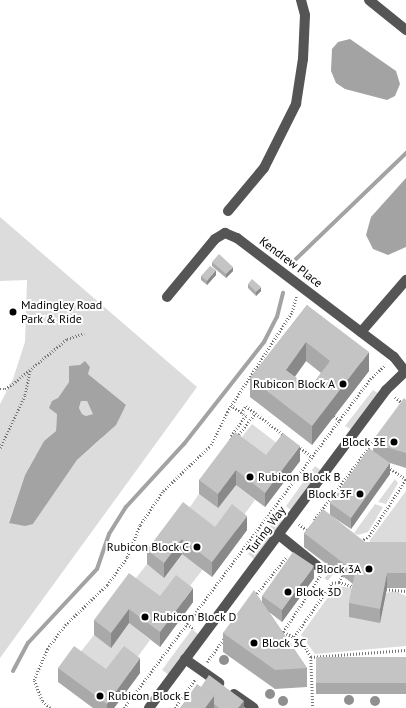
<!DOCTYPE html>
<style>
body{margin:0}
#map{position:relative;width:406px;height:708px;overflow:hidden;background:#fff;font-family:"PT Sans",sans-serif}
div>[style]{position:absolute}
.green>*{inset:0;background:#dcdcdc}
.water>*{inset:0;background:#a3a3a3}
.stream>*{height:4px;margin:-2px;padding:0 2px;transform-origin:2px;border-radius:2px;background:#a3a3a3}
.minor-tunnel>*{height:10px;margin-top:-5px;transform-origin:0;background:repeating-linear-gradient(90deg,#d9d9d9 0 10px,transparent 0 15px)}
.path>*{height:2.5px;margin-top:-1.25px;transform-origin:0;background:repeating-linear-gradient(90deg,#777 0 1px,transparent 0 3px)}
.minor>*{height:10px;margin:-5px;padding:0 5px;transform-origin:5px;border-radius:5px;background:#555}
.trees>*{width:10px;height:10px;margin:-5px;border-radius:50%;background:#8f8f8f}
.wall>*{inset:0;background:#a9a9a9}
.shaded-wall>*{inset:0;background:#898989}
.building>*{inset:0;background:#c4c4c4}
.dots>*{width:11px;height:11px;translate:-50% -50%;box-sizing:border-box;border:2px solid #fff;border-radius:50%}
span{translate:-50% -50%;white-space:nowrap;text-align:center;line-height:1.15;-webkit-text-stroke:4px #fff;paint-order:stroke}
.street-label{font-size:12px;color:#000}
.poi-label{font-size:12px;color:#000}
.left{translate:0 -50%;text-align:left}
.right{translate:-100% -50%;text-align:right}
</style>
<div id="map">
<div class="green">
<i style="clip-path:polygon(evenodd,0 217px,197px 387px,0 658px,0 404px,13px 379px,25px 342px,27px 280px,0 281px,0 217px,88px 374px,126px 406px,101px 439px,77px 460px,33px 524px,9px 522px,25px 475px,44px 441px,56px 431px,58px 398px,69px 382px,88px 374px)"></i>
<i style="clip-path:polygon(373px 390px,379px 394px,352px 430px,345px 426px)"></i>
<i style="clip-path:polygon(81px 401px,87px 401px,94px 414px,86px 416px,82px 414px,79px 408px)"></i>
<i style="clip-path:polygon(252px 424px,283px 448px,266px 470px,235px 446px)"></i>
<i style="clip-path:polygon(315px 466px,322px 471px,292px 511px,286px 506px)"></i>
<i style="clip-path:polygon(395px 479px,398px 483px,386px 504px,378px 502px)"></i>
<i style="clip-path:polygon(236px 485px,255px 500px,238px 523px,215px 541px,183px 517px,199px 494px,218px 508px)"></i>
<i style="clip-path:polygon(406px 491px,406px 553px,370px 544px,370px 540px)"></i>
<i style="clip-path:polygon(375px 504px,383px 507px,368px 532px,358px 535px,354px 533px)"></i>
<i style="clip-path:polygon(277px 517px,284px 522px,255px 560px,248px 554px)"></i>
<i style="clip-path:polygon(182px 554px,203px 569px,183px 595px,160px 610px,129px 587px,147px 564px,164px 577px)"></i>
<i style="clip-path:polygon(336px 586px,352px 588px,354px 595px,380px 623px,386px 593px,395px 591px,406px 596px,406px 646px,315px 654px,301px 635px)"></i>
<i style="clip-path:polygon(129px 623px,150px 640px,131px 666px,106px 684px,74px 660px,94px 635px,111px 647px)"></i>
<i style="clip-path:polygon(192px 629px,199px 635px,169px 675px,162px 670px)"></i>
</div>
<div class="water">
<i style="clip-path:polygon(350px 39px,396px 71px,400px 84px,395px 96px,387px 100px,345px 89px,336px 83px,331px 71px,332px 49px,338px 42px)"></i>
<i style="clip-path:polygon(406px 178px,406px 247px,388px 255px,373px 249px,366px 235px,371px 217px)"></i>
<i style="clip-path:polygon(evenodd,85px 361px,90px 367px,88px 374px,126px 405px,116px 425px,77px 460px,33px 524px,25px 526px,9px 523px,25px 475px,44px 441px,56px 431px,57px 414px,49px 408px,52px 401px,58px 398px,69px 382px,69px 366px,80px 365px,85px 361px,81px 401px,87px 401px,93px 414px,86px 416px,82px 414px,79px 408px,81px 401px)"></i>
</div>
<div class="stream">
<i style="left:296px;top:259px;width:153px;rotate:-43.9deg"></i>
<i style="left:13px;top:671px;width:32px;rotate:-62deg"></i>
<i style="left:28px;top:643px;width:101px;rotate:-47deg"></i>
<i style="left:97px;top:569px;width:37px;rotate:-71deg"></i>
<i style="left:109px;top:534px;width:32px;rotate:-58deg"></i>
<i style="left:126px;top:507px;width:86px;rotate:-47.4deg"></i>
<i style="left:184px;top:444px;width:130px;rotate:-51.9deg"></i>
<i style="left:264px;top:342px;width:28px;rotate:-63deg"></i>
<i style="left:277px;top:317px;width:25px;rotate:-76deg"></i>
</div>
<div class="minor-tunnel">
<i style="left:316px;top:565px;width:19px;rotate:39deg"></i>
</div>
<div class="path">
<i style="left:0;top:389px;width:5px"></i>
<i style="left:5px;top:389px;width:12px;rotate:-35deg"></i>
<i style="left:15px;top:382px;width:67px;rotate:-39.6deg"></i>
<i style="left:67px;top:339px;width:18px;rotate:-19deg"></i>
<i style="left:395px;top:397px;width:14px;rotate:39deg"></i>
<i style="left:231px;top:405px;width:19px;rotate:36deg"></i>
<i style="left:246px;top:416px;width:27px;rotate:126deg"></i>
<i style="left:230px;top:438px;width:4px;rotate:34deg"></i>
<i style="left:241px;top:413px;width:9px;rotate:-54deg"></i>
<i style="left:246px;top:406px;width:49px;rotate:37.6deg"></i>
<i style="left:334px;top:416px;width:7px;rotate:34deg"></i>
<i style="left:237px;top:437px;width:30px;rotate:-53deg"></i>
<i style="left:298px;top:446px;width:18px;rotate:38deg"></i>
<i style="left:0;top:448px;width:59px;rotate:-64.7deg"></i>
<i style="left:25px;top:395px;width:25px;rotate:-79deg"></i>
<i style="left:388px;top:467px;width:22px;rotate:34deg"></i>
<i style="left:314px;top:520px;width:101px;rotate:-53deg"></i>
<i style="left:299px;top:524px;width:10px;rotate:37deg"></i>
<i style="left:361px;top:541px;width:9px;rotate:-32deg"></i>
<i style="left:369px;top:536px;width:68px;rotate:-57deg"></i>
<i style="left:339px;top:582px;width:7px;rotate:-63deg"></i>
<i style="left:383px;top:589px;width:23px;rotate:5deg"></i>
<i style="left:255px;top:596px;width:51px;rotate:-51.3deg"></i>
<i style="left:187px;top:624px;width:9px;rotate:32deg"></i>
<i style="left:281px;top:631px;width:14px;rotate:25deg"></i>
<i style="left:294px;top:637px;width:16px;rotate:43deg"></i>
<i style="left:306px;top:648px;width:10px;rotate:61deg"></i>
<i style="left:311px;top:657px;width:95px;rotate:-4.2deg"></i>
<i style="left:283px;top:632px;width:67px;rotate:-56.5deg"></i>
<i style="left:294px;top:637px;width:66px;rotate:-54.9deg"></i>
<i style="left:332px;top:583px;width:7px;rotate:-8deg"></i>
<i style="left:339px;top:582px;width:16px;rotate:18deg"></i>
<i style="left:311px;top:657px;width:51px;rotate:87.8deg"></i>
<i style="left:207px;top:662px;width:31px;rotate:-54deg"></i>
<i style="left:50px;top:708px;width:11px;rotate:-139deg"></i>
<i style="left:42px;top:701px;width:22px;rotate:-111deg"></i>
<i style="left:34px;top:680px;width:34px;rotate:-67deg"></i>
<i style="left:47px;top:649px;width:30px;rotate:-53deg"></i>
<i style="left:65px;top:625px;width:58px;rotate:-43.6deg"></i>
<i style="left:107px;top:585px;width:34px;rotate:-54deg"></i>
<i style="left:127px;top:557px;width:35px;rotate:-68deg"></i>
<i style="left:140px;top:525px;width:41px;rotate:-55.9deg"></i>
<i style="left:163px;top:491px;width:66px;rotate:-43.8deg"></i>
<i style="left:211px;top:445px;width:37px;rotate:-64deg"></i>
<i style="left:227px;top:412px;width:119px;rotate:-57deg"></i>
<i style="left:292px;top:312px;width:16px;rotate:-75deg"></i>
<i style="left:124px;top:708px;width:411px;rotate:-53.2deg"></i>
<i style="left:370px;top:379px;width:21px;rotate:-43deg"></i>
<i style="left:175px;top:708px;width:35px;rotate:-55deg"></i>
</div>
<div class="minor">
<i style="left:369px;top:0;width:48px;rotate:39deg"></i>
<i style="left:228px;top:211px;width:56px;rotate:-50.1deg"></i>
<i style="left:264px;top:168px;width:72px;rotate:-63.4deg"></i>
<i style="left:296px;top:104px;width:46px;rotate:-81.2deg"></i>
<i style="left:303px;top:59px;width:44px;rotate:-87.4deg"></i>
<i style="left:305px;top:15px;width:16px;rotate:-105deg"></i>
<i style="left:167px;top:297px;width:75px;rotate:-50.4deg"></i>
<i style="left:215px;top:239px;width:12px;rotate:-31deg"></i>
<i style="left:225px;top:233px;width:13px;rotate:23deg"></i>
<i style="left:237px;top:238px;width:197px;rotate:37.2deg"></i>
<i style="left:394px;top:357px;width:18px;rotate:52deg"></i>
<i style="left:361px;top:332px;width:69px;rotate:-49.1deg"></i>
<i style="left:279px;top:535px;width:48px;rotate:39deg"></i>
<i style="left:185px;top:659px;width:42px;rotate:35.2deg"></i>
<i style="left:234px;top:694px;width:24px;rotate:35deg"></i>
<i style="left:149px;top:708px;width:397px;rotate:-53.3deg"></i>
<i style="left:386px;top:390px;width:28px;rotate:-44deg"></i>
</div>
<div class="trees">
<i style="left:224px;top:660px"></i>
<i style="left:270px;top:694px"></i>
<i style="left:349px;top:700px"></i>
<i style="left:283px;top:701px"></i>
<i style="left:375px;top:701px"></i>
</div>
<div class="wall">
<i style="clip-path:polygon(212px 262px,233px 271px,226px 278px,212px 266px)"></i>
<i style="clip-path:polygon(216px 275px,207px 285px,201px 280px,201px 276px)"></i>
<i style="clip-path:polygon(248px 284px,261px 291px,256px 296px,248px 288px)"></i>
<i style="clip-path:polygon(evenodd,307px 305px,369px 371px,312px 445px,250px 397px,250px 378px,307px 305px,306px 361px,321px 373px,310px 388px,295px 377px,306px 361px)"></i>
<i style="clip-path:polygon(406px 400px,406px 468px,390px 463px,390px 474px,351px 529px,330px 515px,330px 503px,373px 451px,373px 440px)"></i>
<i style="clip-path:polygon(266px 455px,300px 461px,265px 507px,236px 485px,218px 508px,199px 494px,199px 480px)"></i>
<i style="clip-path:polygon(215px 527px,247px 530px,212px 577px,182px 554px,164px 578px,147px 564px,147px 550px)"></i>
<i style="clip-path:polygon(304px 533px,365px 542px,406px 542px,406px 588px,387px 588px,380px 623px,349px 617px,349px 603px,353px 584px,304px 547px)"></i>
<i style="clip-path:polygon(314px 578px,282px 622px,269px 612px,307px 668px,307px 687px,275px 689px,223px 652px,223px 633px,262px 601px,262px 596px)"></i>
<i style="clip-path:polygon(160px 596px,193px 602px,160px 647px,129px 623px,111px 648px,94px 635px,94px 620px)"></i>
<i style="clip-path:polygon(316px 657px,406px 657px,406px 694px,316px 694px)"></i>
<i style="clip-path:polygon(58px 668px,106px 669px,140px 673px,114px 708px,93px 708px,58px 682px)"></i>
<i style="clip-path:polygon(201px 687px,244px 708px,180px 708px)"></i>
</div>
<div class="shaded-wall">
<i style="clip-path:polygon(233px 267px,233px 271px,226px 278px,226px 274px)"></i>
<i style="clip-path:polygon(216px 270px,216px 275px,207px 285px,207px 281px)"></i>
<i style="clip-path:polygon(261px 287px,261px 291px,256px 296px,256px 292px)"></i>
<i style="clip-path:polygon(306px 342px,306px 361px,286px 388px,286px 370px)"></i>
<i style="clip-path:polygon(369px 352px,369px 371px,312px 445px,312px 426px)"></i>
<i style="clip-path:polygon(300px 446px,300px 461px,265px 507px,265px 493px)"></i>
<i style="clip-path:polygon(390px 463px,390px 474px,351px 529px,351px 518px)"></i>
<i style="clip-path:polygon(236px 470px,236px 485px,218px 508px,218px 494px)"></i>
<i style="clip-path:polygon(247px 516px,247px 530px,212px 577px,212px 562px)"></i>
<i style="clip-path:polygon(182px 539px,182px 554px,164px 578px,164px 563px)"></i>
<i style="clip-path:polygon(314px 566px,314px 578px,282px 622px,282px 610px)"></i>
<i style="clip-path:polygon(387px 573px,387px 588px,380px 623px,380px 609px)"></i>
<i style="clip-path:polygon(193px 588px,193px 602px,160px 647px,160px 632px)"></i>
<i style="clip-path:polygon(129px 609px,129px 623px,111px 648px,111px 633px)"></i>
<i style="clip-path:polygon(140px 658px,140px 673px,114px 708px,107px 708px,107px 704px)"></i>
<i style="clip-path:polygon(214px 696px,214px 708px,205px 708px)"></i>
<i style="clip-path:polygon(244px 701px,244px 708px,238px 708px)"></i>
</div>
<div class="building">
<i style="clip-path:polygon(219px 254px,233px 267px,226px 274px,212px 262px)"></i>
<i style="clip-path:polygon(210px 266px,216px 270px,207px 281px,201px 276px)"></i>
<i style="clip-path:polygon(252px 279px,261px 287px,256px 292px,248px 284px)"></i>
<i style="clip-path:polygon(evenodd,307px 305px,369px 352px,312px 426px,250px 378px,307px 305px,306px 342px,330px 361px,310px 388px,286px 370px,306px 342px)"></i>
<i style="clip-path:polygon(404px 398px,406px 400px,406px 453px,382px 446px,373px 440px)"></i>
<i style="clip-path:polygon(235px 432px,266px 455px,283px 433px,300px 446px,265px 493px,236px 470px,218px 494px,199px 480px)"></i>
<i style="clip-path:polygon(369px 448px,390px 463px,351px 518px,330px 503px)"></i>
<i style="clip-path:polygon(183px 502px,215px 527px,232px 504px,247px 516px,212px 562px,182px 539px,164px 563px,147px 550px)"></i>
<i style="clip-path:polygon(323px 509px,365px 542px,406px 542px,406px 573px,387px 573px,380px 609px,349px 603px,355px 572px,304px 533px)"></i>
<i style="clip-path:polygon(293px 552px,314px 566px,282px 610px,262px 596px)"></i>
<i style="clip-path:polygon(129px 573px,160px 596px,176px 575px,193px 588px,160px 632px,129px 609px,111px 633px,94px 620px)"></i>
<i style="clip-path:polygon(254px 590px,307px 668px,275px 670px,223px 633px)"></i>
<i style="clip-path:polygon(74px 646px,106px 669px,124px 646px,140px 658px,107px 704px,58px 668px)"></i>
<i style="clip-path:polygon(316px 657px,406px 657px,406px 683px,316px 683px)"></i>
<i style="clip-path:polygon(209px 675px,244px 701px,238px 708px,219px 708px,214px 704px,214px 696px,201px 687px)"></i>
<i style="clip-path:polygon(197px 684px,214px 696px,205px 708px,180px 708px)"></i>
</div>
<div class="dots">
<i style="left:13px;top:312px;background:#000"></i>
<i style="left:343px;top:384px;background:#000"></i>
<i style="left:394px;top:442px;background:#000"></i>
<i style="left:250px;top:477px;background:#000"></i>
<i style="left:360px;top:494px;background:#000"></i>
<i style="left:197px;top:547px;background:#000"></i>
<i style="left:369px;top:569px;background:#000"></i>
<i style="left:288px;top:592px;background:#000"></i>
<i style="left:145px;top:617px;background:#000"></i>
<i style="left:254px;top:643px;background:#000"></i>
<i style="left:100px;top:696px;background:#000"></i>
</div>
<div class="street-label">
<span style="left:291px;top:262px;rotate:37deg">Kendrew Place</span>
<span style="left:266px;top:530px;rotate:-53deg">Turing Way</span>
</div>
<div class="poi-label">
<span class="left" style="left:21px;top:312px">Madingley Road<br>Park &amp; Ride</span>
<span class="right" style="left:335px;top:384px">Rubicon Block A</span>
<span class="right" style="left:386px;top:442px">Block 3E</span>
<span class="left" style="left:258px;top:477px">Rubicon Block B</span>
<span class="right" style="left:352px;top:494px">Block 3F</span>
<span class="right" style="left:189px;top:547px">Rubicon Block C</span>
<span class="right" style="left:361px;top:569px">Block 3A</span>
<span class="left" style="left:296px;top:592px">Block 3D</span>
<span class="left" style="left:153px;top:617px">Rubicon Block D</span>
<span class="left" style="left:262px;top:643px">Block 3C</span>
<span class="left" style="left:108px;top:696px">Rubicon Block E</span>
</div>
</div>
